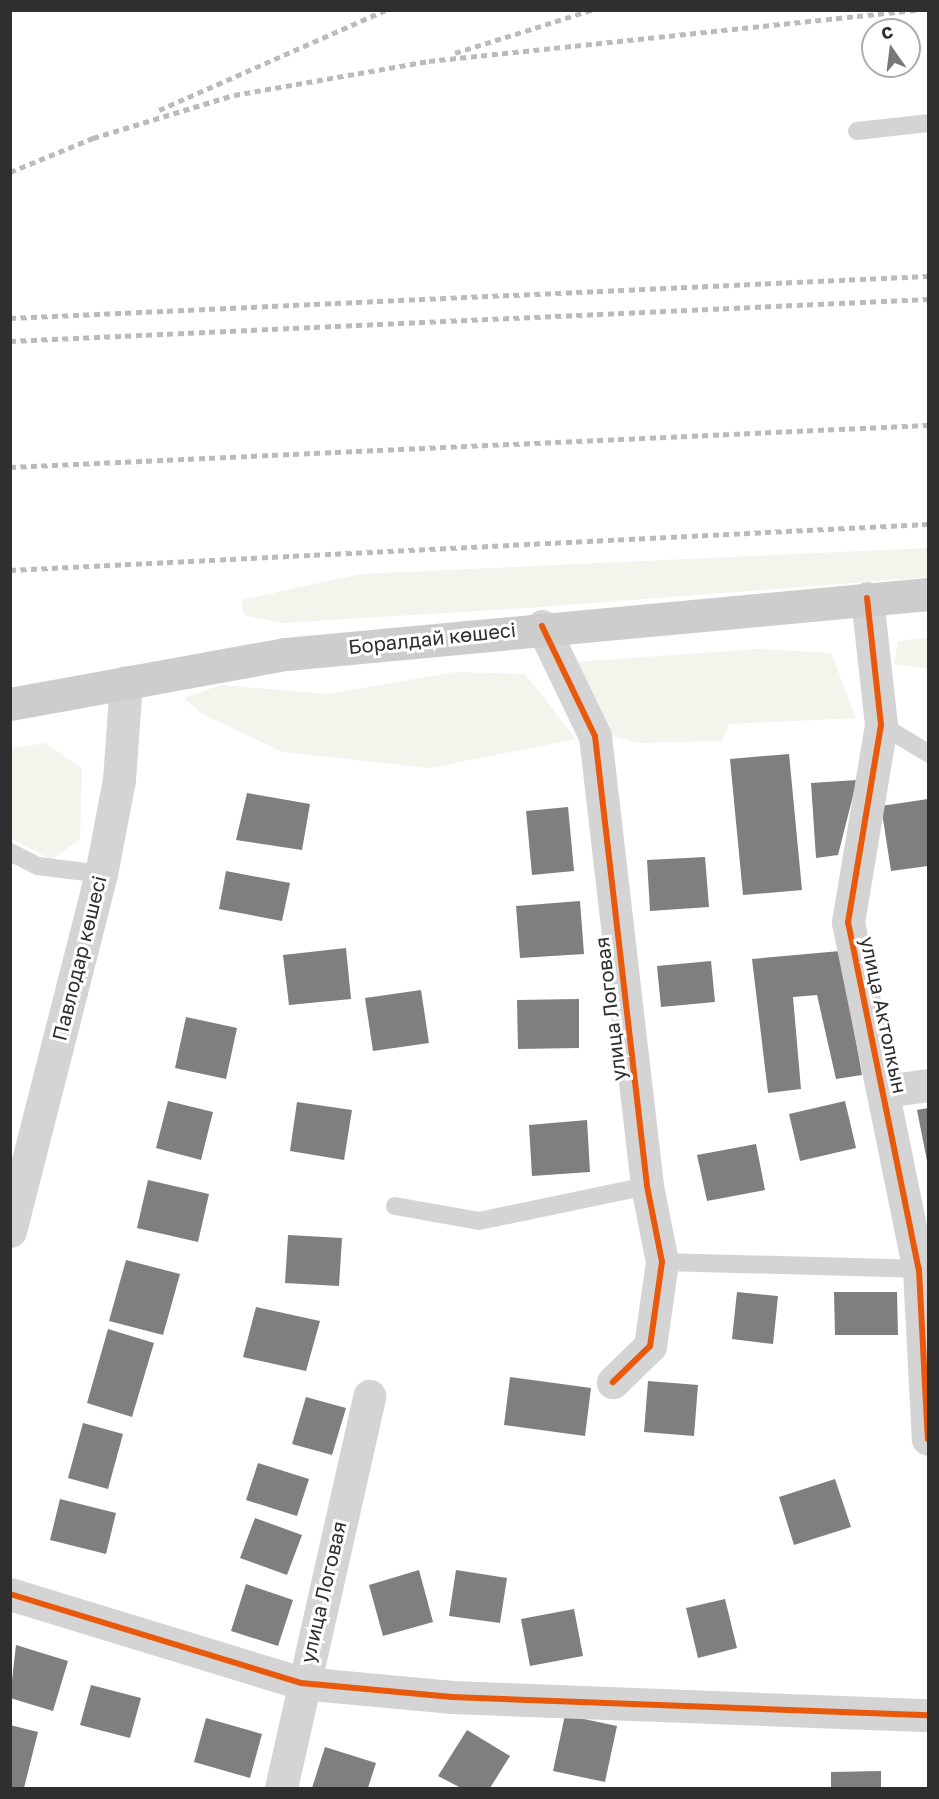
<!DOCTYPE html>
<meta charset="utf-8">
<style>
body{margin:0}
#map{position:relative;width:939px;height:1799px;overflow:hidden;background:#fff;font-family:"Golos Text",sans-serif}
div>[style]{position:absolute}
.green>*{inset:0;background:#f1f5ec}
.building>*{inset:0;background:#7f7f7f}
.service>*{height:18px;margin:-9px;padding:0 9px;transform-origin:9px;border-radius:9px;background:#d4d4d4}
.minor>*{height:33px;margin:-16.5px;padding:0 16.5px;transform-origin:16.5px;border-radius:16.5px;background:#d4d4d4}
.tertiary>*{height:33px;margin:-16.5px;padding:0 16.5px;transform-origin:16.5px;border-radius:16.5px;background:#d4d4d4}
.secondary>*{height:33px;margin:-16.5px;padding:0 16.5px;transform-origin:16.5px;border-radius:16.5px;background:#cdcdcd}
.rail>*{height:4.5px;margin-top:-2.25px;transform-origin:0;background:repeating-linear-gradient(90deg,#bbb 0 6px,transparent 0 10.5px)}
.cycleway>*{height:6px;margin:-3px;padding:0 3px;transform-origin:3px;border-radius:3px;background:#e8590c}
span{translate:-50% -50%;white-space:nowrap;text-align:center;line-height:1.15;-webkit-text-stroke:6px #fff;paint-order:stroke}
.street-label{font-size:20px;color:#2f2f2f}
.frame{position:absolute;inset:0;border:12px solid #2f2f2f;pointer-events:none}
.north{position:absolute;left:861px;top:18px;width:60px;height:60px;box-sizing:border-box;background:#fff;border:2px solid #acacac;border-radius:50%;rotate:346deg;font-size:16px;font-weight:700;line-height:24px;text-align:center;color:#2f2f2f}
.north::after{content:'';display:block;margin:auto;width:21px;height:27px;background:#787878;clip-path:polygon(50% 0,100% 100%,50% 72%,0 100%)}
</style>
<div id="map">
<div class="green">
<i style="clip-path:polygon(928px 548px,928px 577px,542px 607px,281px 623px,244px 615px,241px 600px,360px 574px)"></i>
<i style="clip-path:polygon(928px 638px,928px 669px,894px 664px,898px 641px)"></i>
<i style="clip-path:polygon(758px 649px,831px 653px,856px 718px,729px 724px,722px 741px,638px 743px,604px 734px,575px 662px)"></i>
<i style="clip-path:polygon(455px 672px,525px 674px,576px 739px,430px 768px,283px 752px,202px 714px,184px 698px,221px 685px,327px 694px)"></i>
<i style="clip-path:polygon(46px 743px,82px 769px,80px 839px,51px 860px,11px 838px,11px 748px)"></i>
</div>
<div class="building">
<i style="clip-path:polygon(789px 754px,802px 890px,743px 895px,730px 759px)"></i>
<i style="clip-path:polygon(857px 780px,838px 855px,816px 858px,811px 783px)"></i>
<i style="clip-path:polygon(247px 793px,310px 804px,302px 850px,236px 840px)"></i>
<i style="clip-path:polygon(928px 799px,928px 866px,891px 871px,881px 806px)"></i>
<i style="clip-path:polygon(568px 807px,574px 871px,532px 875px,526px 811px)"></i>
<i style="clip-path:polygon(705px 857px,709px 907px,650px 911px,647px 860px)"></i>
<i style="clip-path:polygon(226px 871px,290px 883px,282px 921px,219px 909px)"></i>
<i style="clip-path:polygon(580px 901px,584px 954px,520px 958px,516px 906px)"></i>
<i style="clip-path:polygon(346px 948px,351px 999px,289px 1005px,283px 955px)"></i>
<i style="clip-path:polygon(840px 951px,862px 1075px,836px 1079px,817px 995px,793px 997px,801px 1089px,768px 1093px,752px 959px)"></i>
<i style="clip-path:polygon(711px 961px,715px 1002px,661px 1007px,657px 966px)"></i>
<i style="clip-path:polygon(421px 990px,429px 1043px,373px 1051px,365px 998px)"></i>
<i style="clip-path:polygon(579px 999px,579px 1048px,518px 1049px,517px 1000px)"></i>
<i style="clip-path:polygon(186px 1017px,237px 1028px,226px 1079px,175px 1068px)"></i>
<i style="clip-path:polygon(168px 1101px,213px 1112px,201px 1160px,156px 1148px)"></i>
<i style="clip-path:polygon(845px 1101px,856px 1148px,800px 1161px,789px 1114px)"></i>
<i style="clip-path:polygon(297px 1102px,352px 1110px,344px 1160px,290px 1151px)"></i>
<i style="clip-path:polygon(928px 1108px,928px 1161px,927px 1161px,917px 1110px)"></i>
<i style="clip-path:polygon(587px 1120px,590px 1172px,532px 1176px,529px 1125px)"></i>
<i style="clip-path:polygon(756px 1144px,765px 1190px,707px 1201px,697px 1155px)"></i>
<i style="clip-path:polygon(148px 1180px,209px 1194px,198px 1242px,137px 1228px)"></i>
<i style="clip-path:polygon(288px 1235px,342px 1238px,339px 1286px,285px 1283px)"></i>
<i style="clip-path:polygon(126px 1260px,180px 1274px,163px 1335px,109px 1321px)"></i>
<i style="clip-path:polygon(737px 1292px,778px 1296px,773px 1344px,732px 1339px)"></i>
<i style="clip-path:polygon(834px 1292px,897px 1292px,898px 1335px,835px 1335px)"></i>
<i style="clip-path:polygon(256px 1307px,320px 1321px,306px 1371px,243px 1357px)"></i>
<i style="clip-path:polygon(108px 1329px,154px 1343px,132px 1417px,87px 1403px)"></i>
<i style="clip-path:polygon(510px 1377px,591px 1388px,585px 1436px,504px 1425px)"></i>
<i style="clip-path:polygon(648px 1381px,698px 1385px,694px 1436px,644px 1432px)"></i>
<i style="clip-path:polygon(306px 1397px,346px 1408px,332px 1455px,292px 1444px)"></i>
<i style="clip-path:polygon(83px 1423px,123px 1434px,108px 1489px,68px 1478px)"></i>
<i style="clip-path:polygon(258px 1463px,309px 1479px,297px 1516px,246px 1500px)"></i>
<i style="clip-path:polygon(835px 1479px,851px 1527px,794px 1545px,779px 1497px)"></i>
<i style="clip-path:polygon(60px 1499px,116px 1513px,106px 1554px,50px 1540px)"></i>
<i style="clip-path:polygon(255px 1518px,302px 1535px,287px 1575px,240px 1558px)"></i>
<i style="clip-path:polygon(419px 1570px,433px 1622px,383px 1636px,369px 1585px)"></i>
<i style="clip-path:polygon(456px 1570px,507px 1578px,500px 1623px,449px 1616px)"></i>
<i style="clip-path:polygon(246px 1584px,293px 1600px,278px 1646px,231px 1631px)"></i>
<i style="clip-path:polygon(725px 1599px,737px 1648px,698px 1658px,686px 1608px)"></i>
<i style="clip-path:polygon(574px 1609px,583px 1656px,530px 1666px,521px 1619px)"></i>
<i style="clip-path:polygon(16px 1645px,68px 1661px,53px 1711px,10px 1698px)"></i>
<i style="clip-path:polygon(91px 1685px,141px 1698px,130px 1738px,80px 1725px)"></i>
<i style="clip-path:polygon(565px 1715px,617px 1726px,605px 1782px,553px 1771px)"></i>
<i style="clip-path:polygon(206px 1718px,262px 1734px,250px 1778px,194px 1762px)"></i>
<i style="clip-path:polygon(10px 1725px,38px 1732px,24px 1788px,10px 1788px)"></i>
<i style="clip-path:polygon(467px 1730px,510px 1756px,490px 1788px,461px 1788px,438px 1776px)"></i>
<i style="clip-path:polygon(325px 1747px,376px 1763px,368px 1788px,312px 1788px)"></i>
<i style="clip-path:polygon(881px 1771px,881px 1788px,831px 1788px,831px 1772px)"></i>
</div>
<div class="service">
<i style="left:857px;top:131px;width:71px;rotate:-6.4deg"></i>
<i style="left:881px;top:725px;width:55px;rotate:30.8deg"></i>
<i style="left:10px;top:852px;width:31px;rotate:27deg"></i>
<i style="left:38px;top:866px;width:64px;rotate:7.2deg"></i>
<i style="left:395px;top:1206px;width:85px;rotate:10.1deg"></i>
<i style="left:479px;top:1221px;width:172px;rotate:-11.8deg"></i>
<i style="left:662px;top:1262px;width:263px;rotate:1.5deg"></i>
</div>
<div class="minor">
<i style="left:867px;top:598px;width:128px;rotate:83.7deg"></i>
<i style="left:881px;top:725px;width:200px;rotate:99.5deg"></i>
<i style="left:848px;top:922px;width:355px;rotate:78.5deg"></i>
<i style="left:919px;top:1270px;width:169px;rotate:87deg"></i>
<i style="left:542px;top:626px;width:122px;rotate:64.3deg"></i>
<i style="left:595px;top:736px;width:453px;rotate:83.4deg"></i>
<i style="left:647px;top:1186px;width:77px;rotate:78.8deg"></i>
<i style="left:662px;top:1262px;width:85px;rotate:98.1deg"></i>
<i style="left:650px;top:1346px;width:52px;rotate:135.8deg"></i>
<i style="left:883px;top:1091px;width:45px;rotate:-7.6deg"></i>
<i style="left:10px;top:1594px;width:304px;rotate:17deg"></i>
<i style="left:301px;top:1683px;width:152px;rotate:5.3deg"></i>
<i style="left:452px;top:1697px;width:476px;rotate:2.2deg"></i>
<i style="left:281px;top:1788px;width:402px;rotate:-77.3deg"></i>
</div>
<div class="tertiary">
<i style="left:10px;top:1231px;width:368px;rotate:-75.7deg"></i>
<i style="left:101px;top:874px;width:96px;rotate:-79.2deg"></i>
<i style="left:119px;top:780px;width:98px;rotate:-85.9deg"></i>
</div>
<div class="secondary">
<i style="left:10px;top:704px;width:280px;rotate:-10.3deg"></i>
<i style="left:286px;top:654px;width:645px;rotate:-5.34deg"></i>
</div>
<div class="rail">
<i style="left:455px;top:53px;width:143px;rotate:-17.5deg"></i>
<i style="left:159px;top:110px;width:248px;rotate:-23.8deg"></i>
<i style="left:10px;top:172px;width:90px;rotate:-22.3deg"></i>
<i style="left:93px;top:138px;width:147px;rotate:-17deg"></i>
<i style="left:234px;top:95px;width:198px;rotate:-9.9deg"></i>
<i style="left:429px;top:61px;width:491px;rotate:-6deg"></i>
<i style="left:10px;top:318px;width:919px;rotate:-2.62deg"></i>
<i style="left:10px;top:341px;width:919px;rotate:-2.62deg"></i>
<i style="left:10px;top:467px;width:919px;rotate:-2.62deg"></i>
<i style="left:10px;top:570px;width:919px;rotate:-2.87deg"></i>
</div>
<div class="cycleway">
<i style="left:867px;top:598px;width:128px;rotate:83.7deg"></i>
<i style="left:881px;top:725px;width:200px;rotate:99.5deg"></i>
<i style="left:848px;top:922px;width:355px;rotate:78.5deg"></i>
<i style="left:919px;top:1270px;width:169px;rotate:87deg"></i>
<i style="left:542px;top:626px;width:122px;rotate:64.3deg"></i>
<i style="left:595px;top:736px;width:453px;rotate:83.4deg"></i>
<i style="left:647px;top:1186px;width:77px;rotate:78.8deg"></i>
<i style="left:662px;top:1262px;width:85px;rotate:98.1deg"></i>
<i style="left:650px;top:1346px;width:52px;rotate:135.8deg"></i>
<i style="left:10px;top:1594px;width:304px;rotate:17deg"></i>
<i style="left:301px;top:1683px;width:152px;rotate:5.3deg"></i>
<i style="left:452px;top:1697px;width:476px;rotate:2.2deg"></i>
</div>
<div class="street-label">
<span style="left:432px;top:638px;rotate:-6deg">Боралдай көшесі</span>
<span style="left:79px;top:958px;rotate:-76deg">Павлодар көшесі</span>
<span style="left:610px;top:1009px;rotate:-97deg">улица Логовая</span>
<span style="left:884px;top:1015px;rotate:78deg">улица Актолкын</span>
<span style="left:323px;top:1592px;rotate:-77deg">улица Логовая</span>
</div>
<div class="frame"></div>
<div class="north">С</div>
</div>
